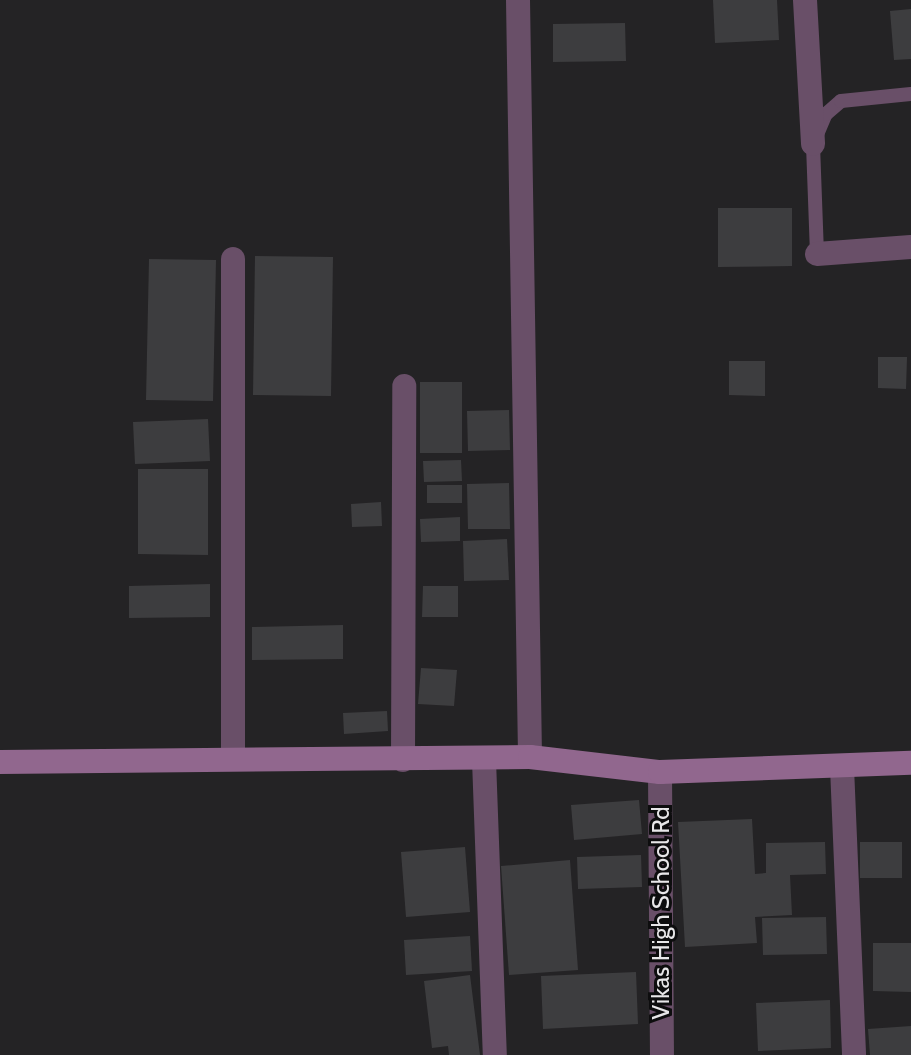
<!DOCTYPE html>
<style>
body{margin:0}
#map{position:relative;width:911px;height:1055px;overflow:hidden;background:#242325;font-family:Cabin,sans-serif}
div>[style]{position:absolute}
.building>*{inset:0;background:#3d3d3f}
.lane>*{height:14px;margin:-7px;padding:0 7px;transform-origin:7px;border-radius:7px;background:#694f68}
.street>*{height:24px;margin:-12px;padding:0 12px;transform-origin:12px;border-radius:12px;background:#694f68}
.secondary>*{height:24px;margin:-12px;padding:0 12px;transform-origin:12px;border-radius:12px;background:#91678e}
span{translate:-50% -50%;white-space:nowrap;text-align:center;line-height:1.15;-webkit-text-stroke:6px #0d0d0e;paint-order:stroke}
.street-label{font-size:24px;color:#e8e7e9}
</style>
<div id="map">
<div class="building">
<i style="clip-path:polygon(713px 0,777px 0,779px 40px,715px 43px)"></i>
<i style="clip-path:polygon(911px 9px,911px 59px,894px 60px,890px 11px)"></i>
<i style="clip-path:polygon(625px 23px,626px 61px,553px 62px,553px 24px)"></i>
<i style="clip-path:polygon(718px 208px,792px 208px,792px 266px,718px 267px)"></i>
<i style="clip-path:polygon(255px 256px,333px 257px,331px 396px,253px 395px)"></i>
<i style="clip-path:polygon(149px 259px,216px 260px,213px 401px,146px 400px)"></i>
<i style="clip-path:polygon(878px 357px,907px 357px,906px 389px,878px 388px)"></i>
<i style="clip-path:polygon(729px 361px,765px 361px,765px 396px,729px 395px)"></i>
<i style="clip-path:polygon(420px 382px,462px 382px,462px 453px,420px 453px)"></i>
<i style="clip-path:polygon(509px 410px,510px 450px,468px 451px,467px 411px)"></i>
<i style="clip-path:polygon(208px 419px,210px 461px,135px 464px,133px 422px)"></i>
<i style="clip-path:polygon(461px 460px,462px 481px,424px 482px,423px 461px)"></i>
<i style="clip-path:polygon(138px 469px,208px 469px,208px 555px,138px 554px)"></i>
<i style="clip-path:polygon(509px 483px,510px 529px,468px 529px,467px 484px)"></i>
<i style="clip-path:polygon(427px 485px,462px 485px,462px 503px,427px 503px)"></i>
<i style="clip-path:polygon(381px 502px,382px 526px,352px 527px,351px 504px)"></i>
<i style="clip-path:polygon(460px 517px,460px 541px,421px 542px,420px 519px)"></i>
<i style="clip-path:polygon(507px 539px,509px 580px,464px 581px,463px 541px)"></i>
<i style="clip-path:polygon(210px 584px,210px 617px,129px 618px,129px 586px)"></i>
<i style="clip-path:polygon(423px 586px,458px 586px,458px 617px,422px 617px)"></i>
<i style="clip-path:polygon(343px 625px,343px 659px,252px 660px,252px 627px)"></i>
<i style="clip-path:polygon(421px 668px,457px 670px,454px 706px,418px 704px)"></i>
<i style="clip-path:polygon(387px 711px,388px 731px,344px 734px,343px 713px)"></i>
<i style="clip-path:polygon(639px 800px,642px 834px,574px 840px,571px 805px)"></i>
<i style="clip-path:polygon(752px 819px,755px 874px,766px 873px,766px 843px,825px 842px,826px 874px,790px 875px,792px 915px,755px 917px,757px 943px,685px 947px,678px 822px)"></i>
<i style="clip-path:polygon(860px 842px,902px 842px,902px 878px,860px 878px)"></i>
<i style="clip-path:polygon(465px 847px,470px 912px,406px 917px,401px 852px)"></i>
<i style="clip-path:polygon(641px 855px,642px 887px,578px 889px,577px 857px)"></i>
<i style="clip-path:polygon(570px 860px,578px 970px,509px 975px,501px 866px)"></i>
<i style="clip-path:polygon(826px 917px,827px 954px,763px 955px,762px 918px)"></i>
<i style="clip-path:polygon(470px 936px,472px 971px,406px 975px,404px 940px)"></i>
<i style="clip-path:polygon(873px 943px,911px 943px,911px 992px,873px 991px)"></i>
<i style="clip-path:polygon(636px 972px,638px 1024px,543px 1029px,541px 976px)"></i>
<i style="clip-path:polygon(470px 975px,480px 1055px,449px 1055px,448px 1046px,432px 1048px,424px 981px)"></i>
<i style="clip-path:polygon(830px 1000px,831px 1048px,758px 1051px,756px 1003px)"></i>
<i style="clip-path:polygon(911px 1026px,911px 1055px,870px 1055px,868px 1029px)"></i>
</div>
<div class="lane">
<i style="left:817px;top:254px;width:110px;rotate:-92.1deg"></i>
<i style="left:813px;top:144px;width:33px;rotate:-67deg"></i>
<i style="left:826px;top:114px;width:20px;rotate:-41deg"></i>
<i style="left:841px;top:101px;width:70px;rotate:-5.7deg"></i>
</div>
<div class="street">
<i style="left:518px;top:0;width:757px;rotate:89.09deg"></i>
<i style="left:805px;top:0;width:144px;rotate:86.8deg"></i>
<i style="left:817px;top:254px;width:94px;rotate:-4.3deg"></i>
<i style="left:233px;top:759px;width:500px;rotate:-90deg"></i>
<i style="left:403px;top:760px;width:374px;rotate:-89.8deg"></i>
<i style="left:484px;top:760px;width:295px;rotate:87.9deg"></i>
<i style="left:842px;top:767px;width:288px;rotate:87.6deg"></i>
<i style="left:660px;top:772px;width:283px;rotate:89.6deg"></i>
</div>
<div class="secondary">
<i style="left:0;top:762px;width:530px;rotate:-0.54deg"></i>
<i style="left:530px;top:757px;width:131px;rotate:6.6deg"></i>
<i style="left:660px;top:772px;width:251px;rotate:-2.1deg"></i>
</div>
<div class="street-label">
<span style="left:661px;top:913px;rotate:-90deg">Vikas High School Rd</span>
</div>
</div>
